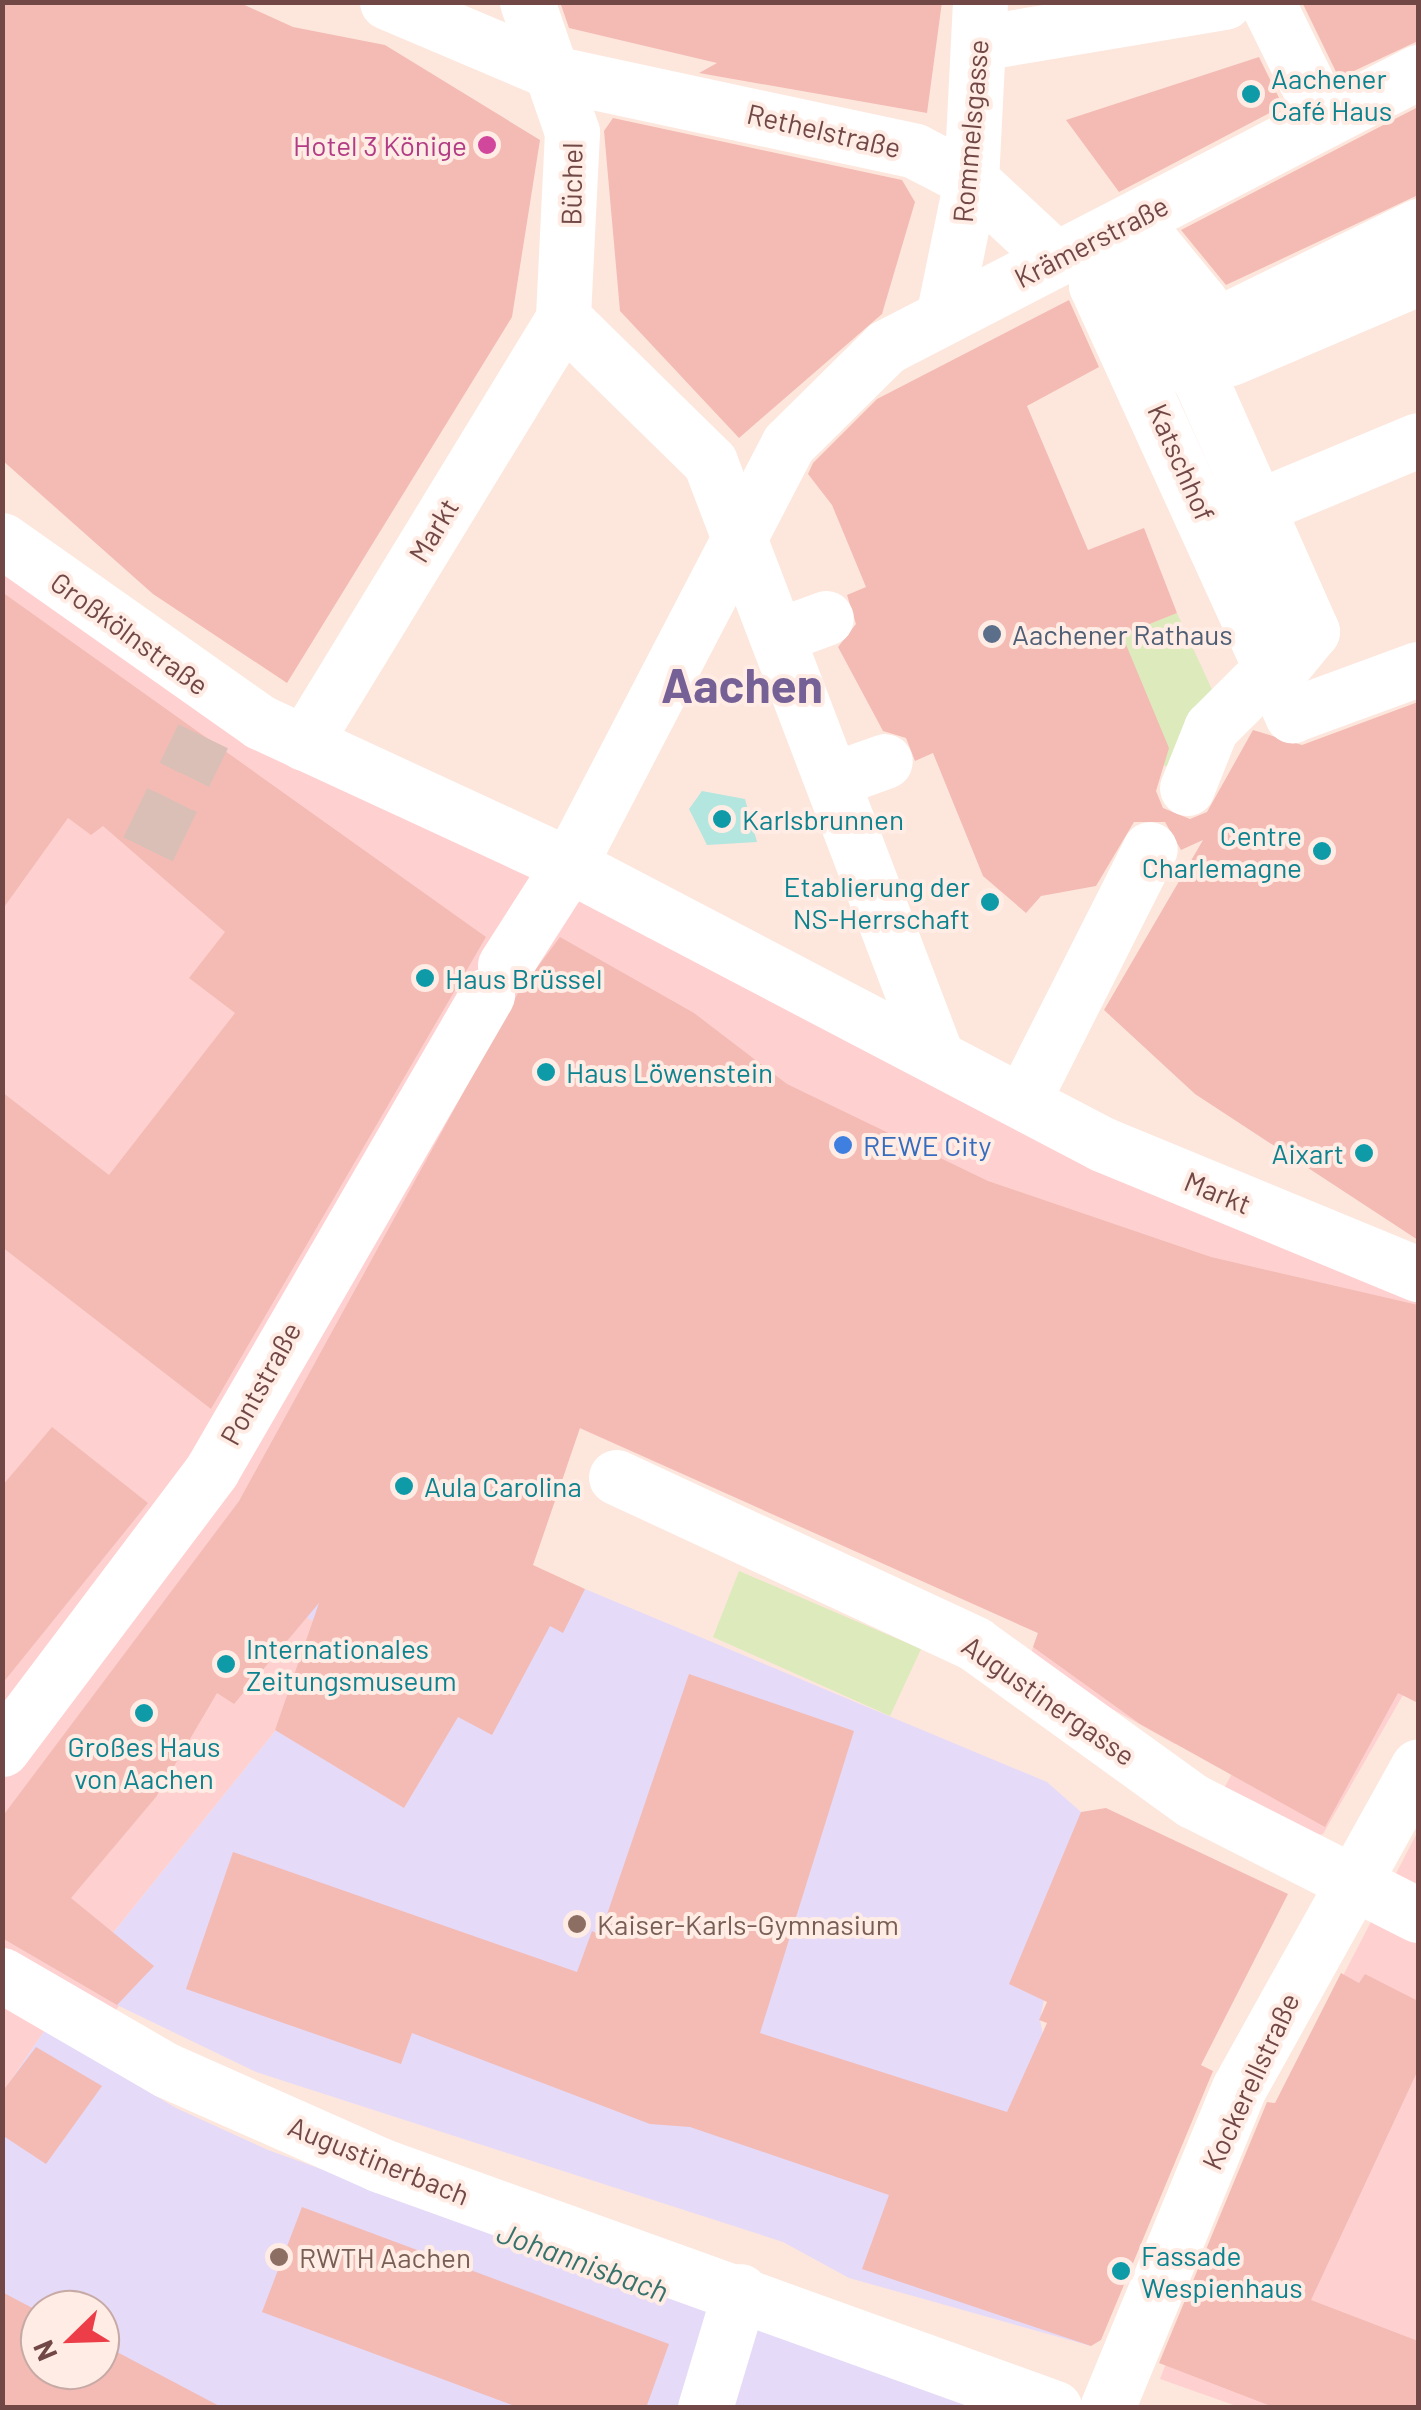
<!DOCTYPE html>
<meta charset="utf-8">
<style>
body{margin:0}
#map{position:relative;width:1421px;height:2410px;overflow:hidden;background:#fde7dd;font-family:Barlow,sans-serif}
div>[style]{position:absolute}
.commercial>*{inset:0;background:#fed1d0}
.education>*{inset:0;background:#e5daf8}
.green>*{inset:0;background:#dceabc}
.water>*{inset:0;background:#b2e6de}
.building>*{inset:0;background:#f3bbb4}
.minor-tunnel>*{height:55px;margin-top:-27.5px;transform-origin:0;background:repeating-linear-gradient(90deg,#dabfb7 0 55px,transparent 0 83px)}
.minor>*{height:55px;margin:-27.5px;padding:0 27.5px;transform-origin:27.5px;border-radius:27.5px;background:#fff}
.dots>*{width:28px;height:28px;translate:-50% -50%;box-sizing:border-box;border:5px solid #ffece4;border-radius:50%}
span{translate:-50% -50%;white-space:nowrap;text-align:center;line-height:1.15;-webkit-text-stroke:8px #ffece4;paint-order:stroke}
.culture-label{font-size:28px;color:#0d838f}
.left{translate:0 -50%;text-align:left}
.right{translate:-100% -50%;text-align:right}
.street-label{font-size:28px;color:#724846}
.hotel-label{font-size:28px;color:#b23c85}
.service-label{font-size:28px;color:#4e5e75}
.shop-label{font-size:28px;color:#366cbe}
.education-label{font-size:28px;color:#785e54}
.water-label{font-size:30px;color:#37726b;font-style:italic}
.town-label{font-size:48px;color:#756196;font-weight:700}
.frame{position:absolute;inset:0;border:5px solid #724846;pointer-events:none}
.north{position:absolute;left:20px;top:2290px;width:100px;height:100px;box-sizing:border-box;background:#ffece4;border:2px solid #c7aaa5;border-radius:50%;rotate:247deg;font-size:28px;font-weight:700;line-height:40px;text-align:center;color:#724846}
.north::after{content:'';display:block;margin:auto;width:35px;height:45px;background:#ec3d49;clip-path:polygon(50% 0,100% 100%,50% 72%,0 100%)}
</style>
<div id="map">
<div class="commercial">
<i style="clip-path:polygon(2px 563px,1418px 1296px,1418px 1669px,1323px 1834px,1310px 1837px,1222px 1792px,1271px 1701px,1222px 1665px,1175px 1744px,1028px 1662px,1038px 1633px,568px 1423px,489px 1429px,566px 1470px,527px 1563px,239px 1502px,226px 1519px,358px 1648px,438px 1752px,404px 1808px,276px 1730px,113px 1933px,136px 1951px,137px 1983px,109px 2019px,3px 1959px)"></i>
<i style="clip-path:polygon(1418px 1831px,1418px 2407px,1239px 2407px,1160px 2379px,1236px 2182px)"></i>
<i style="clip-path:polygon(3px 1990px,51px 2021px,3px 2092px)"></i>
</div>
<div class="education">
<i style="clip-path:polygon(239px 1501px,486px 1635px,585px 1589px,1047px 1782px,1081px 1812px,1040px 2020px,1102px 2320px,1091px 2346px,849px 2278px,783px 2242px,256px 2072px,117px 2005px,137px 1983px,113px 1933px,276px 1730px,404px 1808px,437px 1752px,357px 1648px,298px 1612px,226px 1519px)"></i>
<i style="clip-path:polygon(evenodd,51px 2021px,92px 2058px,176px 2108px,268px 2150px,986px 2408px,3px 2408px,3px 2092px,51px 2021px,40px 2310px,100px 2310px,100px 2370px,40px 2370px,40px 2310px)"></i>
</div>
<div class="green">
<i style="clip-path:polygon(1177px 613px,1219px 705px,1173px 770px,1124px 744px,1150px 702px,1087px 648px)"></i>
<i style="clip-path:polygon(739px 1571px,921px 1649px,890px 1716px,713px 1637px)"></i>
</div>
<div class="water">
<i style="clip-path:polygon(702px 791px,745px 799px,757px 842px,707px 845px,689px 809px)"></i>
</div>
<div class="building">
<i style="clip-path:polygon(2px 2px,238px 2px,293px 27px,385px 45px,540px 140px,512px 317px,287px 683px,153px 594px,2px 460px)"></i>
<i style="clip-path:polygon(560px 2px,942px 2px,927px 113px,699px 73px,717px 63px,569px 28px)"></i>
<i style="clip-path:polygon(1302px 2px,1418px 2px,1418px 41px,1339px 78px)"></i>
<i style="clip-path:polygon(1259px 57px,1283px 106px,1119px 192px,1066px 120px)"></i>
<i style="clip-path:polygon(1418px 107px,1418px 195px,1226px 285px,1181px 230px)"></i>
<i style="clip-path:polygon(613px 118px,902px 180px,915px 202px,882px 314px,739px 438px,620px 311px,604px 131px)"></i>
<i style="clip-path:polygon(1069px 300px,1099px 367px,1027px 406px,1088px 550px,1144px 528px,1177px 613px,1122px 635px,1169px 748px,1156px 791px,1163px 808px,1190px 819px,1207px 812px,1253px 730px,1302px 745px,1418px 702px,1418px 1240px,1195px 1094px,1104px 1010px,1203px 840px,1181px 850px,1165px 822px,1134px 822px,1096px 886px,1041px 896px,1026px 913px,983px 876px,933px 753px,915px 761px,906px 738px,883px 731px,838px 647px,856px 624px,847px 595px,866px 587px,832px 505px,808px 474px,813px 463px,877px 399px)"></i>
<i style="clip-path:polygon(2px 592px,486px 937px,211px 1409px,2px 1247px,2px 1092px,109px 1175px,235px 1013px,189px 978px,225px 932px,103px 826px,91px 835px,68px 818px,2px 910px)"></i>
<i style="clip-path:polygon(560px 937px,694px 1013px,787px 1084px,988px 1181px,1211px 1257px,1418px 1305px,1418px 1703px,1398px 1693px,1325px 1827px,1140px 1724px,1033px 1647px,1038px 1633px,580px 1428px,533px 1565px,585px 1589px,563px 1633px,550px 1626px,492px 1735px,458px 1717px,404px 1808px,275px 1730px,319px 1603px,234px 1704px,217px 1693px,156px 1797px,71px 1898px,154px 1966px,117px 2005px,2px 1938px,2px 1817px,239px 1501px,518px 993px)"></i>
<i style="clip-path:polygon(52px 1427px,148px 1503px,2px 1684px,2px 1486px)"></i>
<i style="clip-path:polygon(689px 1674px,854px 1731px,760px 2033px,1007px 2112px,1047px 2023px,1039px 2020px,1047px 2002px,1009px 1984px,1081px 1812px,1106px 1808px,1288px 1894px,1201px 2065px,1213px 2071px,1101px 2340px,1091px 2346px,862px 2269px,889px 2195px,690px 2127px,650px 2124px,412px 2033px,401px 2064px,186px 1989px,233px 1852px,577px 1972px,592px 1931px,600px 1935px)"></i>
<i style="clip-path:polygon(1341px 1973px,1359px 1983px,1365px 1974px,1418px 2001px,1418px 2070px,1311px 2300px,1418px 2341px,1418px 2408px,1276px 2408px,1159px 2363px,1267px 2102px,1275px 2103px)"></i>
<i style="clip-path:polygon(36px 2047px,102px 2086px,46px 2164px,2px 2135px,2px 2092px)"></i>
<i style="clip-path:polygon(302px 2207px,669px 2344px,646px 2408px,520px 2408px,262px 2312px)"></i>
<i style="clip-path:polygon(2px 2292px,40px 2312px,40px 2370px,100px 2370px,100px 2343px,223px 2408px,2px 2408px)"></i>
</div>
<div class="minor-tunnel">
<i style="left:148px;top:849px;width:126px;rotate:-64deg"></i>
</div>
<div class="minor">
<i style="left:387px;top:2px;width:185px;rotate:23deg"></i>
<i style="left:557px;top:74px;width:366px;rotate:12.1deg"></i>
<i style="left:915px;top:151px;width:63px;rotate:27.4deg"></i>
<i style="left:971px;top:180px;width:116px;rotate:42.9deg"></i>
<i style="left:527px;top:2px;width:138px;rotate:70.9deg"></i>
<i style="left:572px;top:132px;width:186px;rotate:92.8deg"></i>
<i style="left:563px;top:318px;width:206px;rotate:44.4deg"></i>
<i style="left:710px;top:462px;width:631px;rotate:69.13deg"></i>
<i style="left:1267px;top:2px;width:131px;rotate:63.8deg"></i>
<i style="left:979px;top:43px;width:249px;rotate:-9.5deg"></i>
<i style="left:1110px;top:251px;width:159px;rotate:55deg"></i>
<i style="left:1201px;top:381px;width:274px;rotate:66.1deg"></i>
<i style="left:1312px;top:631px;width:57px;rotate:129.3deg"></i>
<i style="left:1418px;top:278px;width:204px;rotate:156.9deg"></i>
<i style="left:1230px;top:358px;width:62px;rotate:-117.8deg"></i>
<i style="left:1201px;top:303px;width:107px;rotate:-129.3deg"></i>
<i style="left:1133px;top:220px;width:75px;rotate:119.6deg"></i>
<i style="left:1096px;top:285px;width:473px;rotate:65.5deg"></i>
<i style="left:1292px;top:715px;width:134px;rotate:-20.1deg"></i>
<i style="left:943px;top:317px;width:140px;rotate:-78.4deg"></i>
<i style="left:971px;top:180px;width:178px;rotate:-87.1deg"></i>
<i style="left:1208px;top:329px;width:234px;rotate:-26.1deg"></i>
<i style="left:1257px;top:507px;width:174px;rotate:-22.6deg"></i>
<i style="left:2px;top:540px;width:316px;rotate:35.2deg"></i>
<i style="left:260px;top:722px;width:340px;rotate:24.8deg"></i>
<i style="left:569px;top:865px;width:602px;rotate:27.63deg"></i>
<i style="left:1102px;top:1144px;width:342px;rotate:22.4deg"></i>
<i style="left:777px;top:636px;width:52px;rotate:-20.2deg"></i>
<i style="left:304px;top:743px;width:498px;rotate:-58.6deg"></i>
<i style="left:832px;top:780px;width:56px;rotate:-19.7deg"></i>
<i style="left:1187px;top:788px;width:65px;rotate:-68.2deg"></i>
<i style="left:1211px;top:728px;width:62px;rotate:-45deg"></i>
<i style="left:505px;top:965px;width:119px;rotate:-57.4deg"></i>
<i style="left:569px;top:865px;width:475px;rotate:-62.5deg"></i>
<i style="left:788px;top:444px;width:138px;rotate:-44.7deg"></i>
<i style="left:886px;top:347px;width:599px;rotate:-27.34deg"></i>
<i style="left:1023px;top:1100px;width:281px;rotate:-63.2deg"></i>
<i style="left:616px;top:1477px;width:396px;rotate:24.9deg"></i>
<i style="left:975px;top:1644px;width:269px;rotate:35.8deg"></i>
<i style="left:1193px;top:1801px;width:252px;rotate:26.9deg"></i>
<i style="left:2px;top:1749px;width:349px;rotate:-53deg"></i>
<i style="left:212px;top:1470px;width:549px;rotate:-59.93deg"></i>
<i style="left:2px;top:1975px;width:190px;rotate:30.1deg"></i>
<i style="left:166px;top:2070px;width:234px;rotate:23.9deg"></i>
<i style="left:380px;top:2165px;width:717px;rotate:19.8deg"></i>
<i style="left:705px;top:2408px;width:122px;rotate:-73.3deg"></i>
<i style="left:1107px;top:2408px;width:346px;rotate:-67.6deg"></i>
<i style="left:1239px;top:2088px;width:368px;rotate:-60.9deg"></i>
</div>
<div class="dots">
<i style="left:1251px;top:94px;background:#0f9aa8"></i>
<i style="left:487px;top:145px;background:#d1479c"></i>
<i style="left:992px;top:634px;background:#5c6f8a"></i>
<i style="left:722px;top:819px;background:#0f9aa8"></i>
<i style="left:1322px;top:851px;background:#0f9aa8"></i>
<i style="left:990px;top:902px;background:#0f9aa8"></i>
<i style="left:425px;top:978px;background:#0f9aa8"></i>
<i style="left:546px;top:1072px;background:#0f9aa8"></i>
<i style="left:843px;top:1145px;background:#3f7fe0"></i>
<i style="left:1364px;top:1153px;background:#0f9aa8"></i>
<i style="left:404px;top:1486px;background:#0f9aa8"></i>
<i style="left:226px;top:1664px;background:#0f9aa8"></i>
<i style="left:144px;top:1713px;background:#0f9aa8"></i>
<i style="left:577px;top:1924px;background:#8d6e63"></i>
<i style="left:279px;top:2257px;background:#8d6e63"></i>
<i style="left:1121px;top:2271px;background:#0f9aa8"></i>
</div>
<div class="culture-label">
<span class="left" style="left:1271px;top:94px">Aachener<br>Café Haus</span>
<span class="left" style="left:742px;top:819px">Karlsbrunnen</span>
<span class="right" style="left:1302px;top:851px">Centre<br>Charlemagne</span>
<span class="right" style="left:970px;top:902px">Etablierung der<br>NS-Herrschaft</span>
<span class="left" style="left:445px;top:978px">Haus Brüssel</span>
<span class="left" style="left:566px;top:1072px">Haus Löwenstein</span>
<span class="right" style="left:1344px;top:1153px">Aixart</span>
<span class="left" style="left:424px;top:1486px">Aula Carolina</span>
<span class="left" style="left:246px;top:1664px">Internationales<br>Zeitungsmuseum</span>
<span style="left:144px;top:1762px">Großes Haus<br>von Aachen</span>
<span class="left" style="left:1141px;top:2271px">Fassade<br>Wespienhaus</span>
</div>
<div class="street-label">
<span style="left:824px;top:130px;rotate:13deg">Rethelstraße</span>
<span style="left:970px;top:131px;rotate:-85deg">Rommelsgasse</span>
<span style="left:571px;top:184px;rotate:-89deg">Büchel</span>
<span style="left:1091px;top:241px;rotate:-27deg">Krämerstraße</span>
<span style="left:1182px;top:462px;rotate:66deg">Katschhof</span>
<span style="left:433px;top:530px;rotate:-59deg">Markt</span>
<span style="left:130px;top:633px;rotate:36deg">Großkölnstraße</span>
<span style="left:1218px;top:1192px;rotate:22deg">Markt</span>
<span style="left:260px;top:1383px;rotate:-61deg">Pontstraße</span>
<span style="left:1049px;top:1700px;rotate:35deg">Augustinergasse</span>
<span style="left:1250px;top:2081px;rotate:-65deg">Kockerellstraße</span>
<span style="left:379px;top:2160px;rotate:22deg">Augustinerbach</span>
</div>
<div class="hotel-label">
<span class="right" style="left:467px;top:145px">Hotel 3 Könige</span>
</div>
<div class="service-label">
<span class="left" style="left:1012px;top:634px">Aachener Rathaus</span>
</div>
<div class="shop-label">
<span class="left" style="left:863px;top:1145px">REWE City</span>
</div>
<div class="education-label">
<span class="left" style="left:597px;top:1924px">Kaiser-Karls-Gymnasium</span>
<span class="left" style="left:299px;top:2257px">RWTH Aachen</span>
</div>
<div class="water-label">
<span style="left:583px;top:2261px;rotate:20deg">Johannisbach</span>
</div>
<div class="town-label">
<span style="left:742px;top:685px">Aachen</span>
</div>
<div class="frame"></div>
<div class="north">N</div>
</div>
